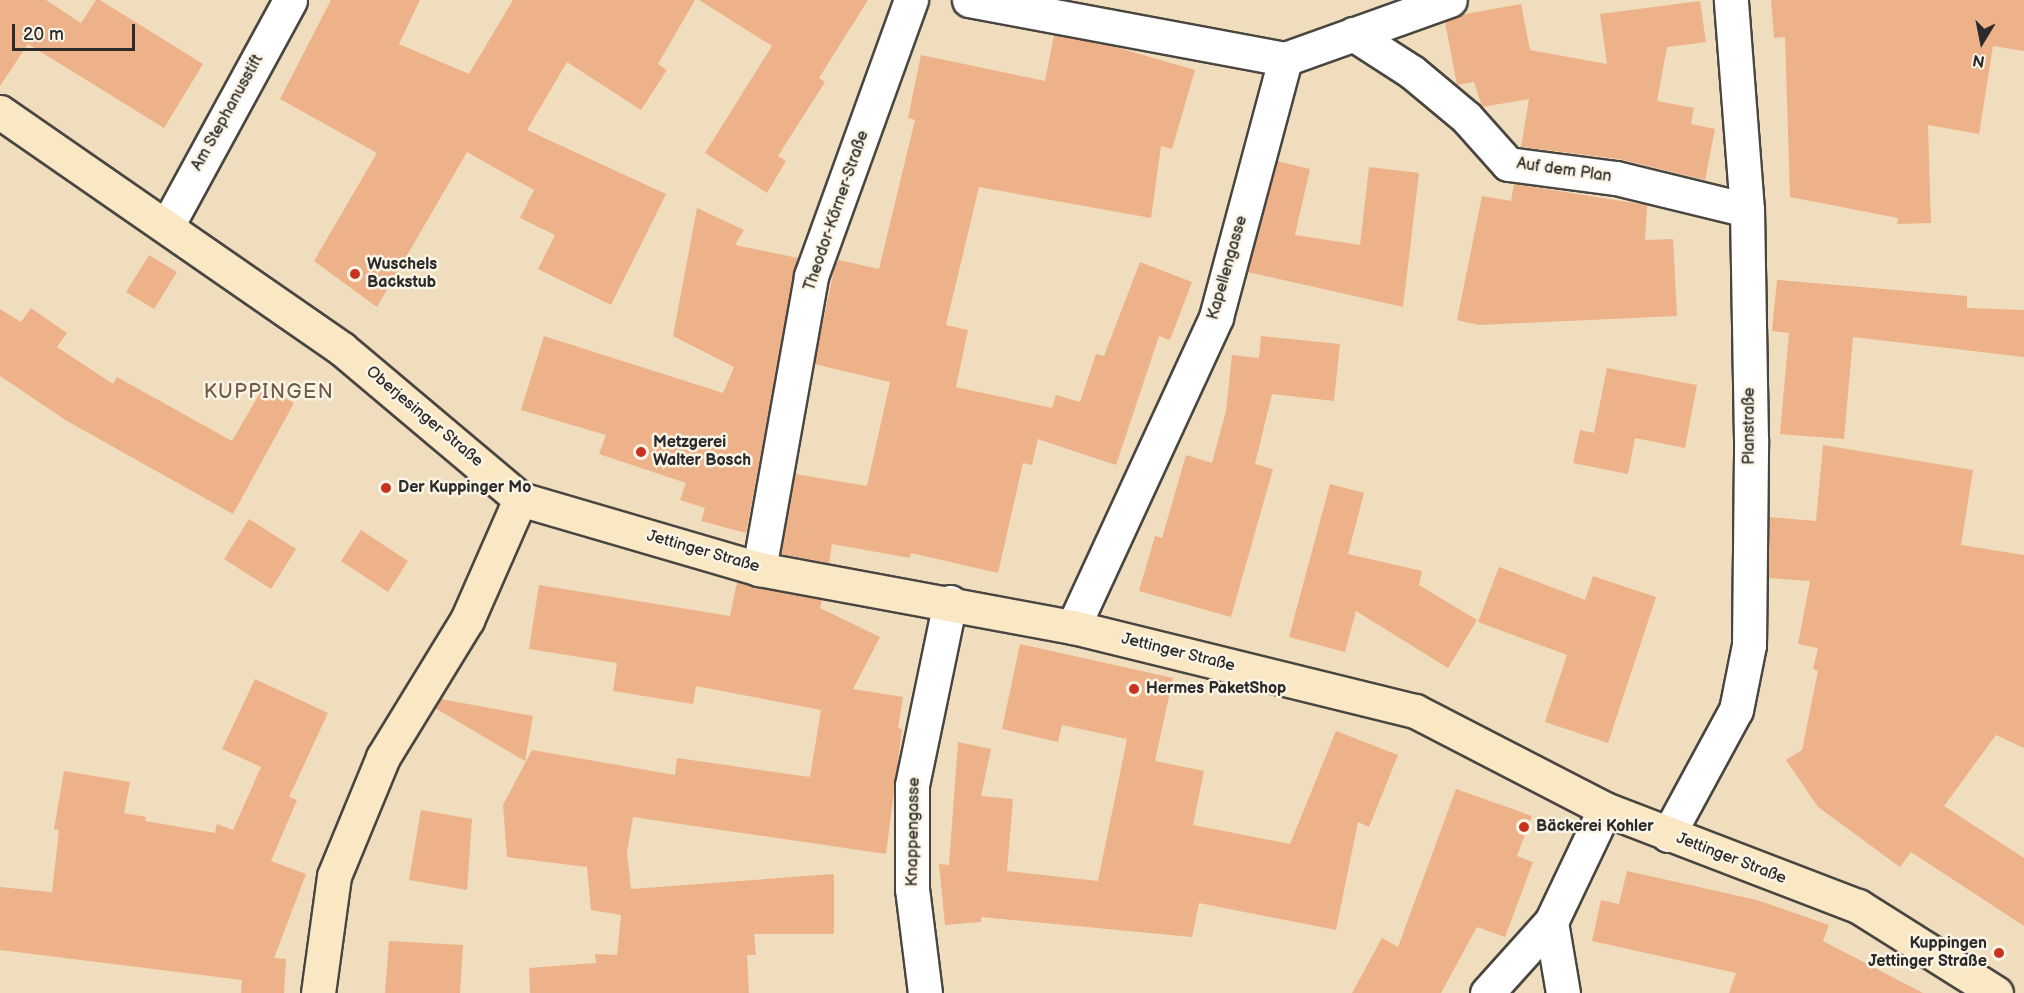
<!DOCTYPE html>
<meta charset="utf-8">
<style>
body{margin:0}
#map{position:relative;width:2024px;height:993px;overflow:hidden;background:#f0ddbd;font-family:"Balsamiq Sans",sans-serif}
div>[style]{position:absolute}
.building>*{inset:0;background:#edb289}
.roads{filter:drop-shadow(2px 0 #494641) drop-shadow(-2px 0 #494641) drop-shadow(0 2px #494641) drop-shadow(0 -2px #494641)}
.street>*{height:33px;margin:-16.5px;padding:0 16.5px;transform-origin:16.5px;border-radius:16.5px;background:#fff}
.secondary>*{height:33px;margin:-16.5px;padding:0 16.5px;transform-origin:16.5px;border-radius:16.5px;background:#fae7c3}
.dots>*{width:16px;height:16px;translate:-50% -50%;box-sizing:border-box;border:3px solid #fcf5e5;border-radius:50%}
span{translate:-50% -50%;white-space:nowrap;text-align:center;line-height:1.15;-webkit-text-stroke:5px #fcf5e5;paint-order:stroke}
.street-label{font-size:16px;color:#2b2b2b}
.poi-label{font-size:16px;color:#2b2b2b;font-weight:700}
.left{translate:0 -50%;text-align:left}
.right{translate:-100% -50%;text-align:right}
.quarter-label{font-size:20px;color:#6f5a4c;letter-spacing:1.5px}
.north{position:absolute;left:1952px;top:12px;width:60px;height:60px;-webkit-text-stroke:4px #fcf5e5;paint-order:stroke;rotate:190deg;font-size:16px;font-weight:700;line-height:24px;text-align:center;color:#2b2b2b}
.north::after{content:'';display:block;margin:auto;width:21px;height:27px;background:#2b2b2b;clip-path:polygon(50% 0,100% 100%,50% 72%,0 100%)}
.scale{position:absolute;left:12px;top:24px;width:123px;height:27px;box-sizing:border-box;border:3px solid #2b2b2b;border-top:0;padding-left:8px;font-size:18px;line-height:21px;white-space:nowrap;color:#2b2b2b;-webkit-text-stroke:4px #fcf5e5;paint-order:stroke}
</style>
<div id="map">
<div class="building">
<i style="clip-path:polygon(0 0,46px 0,81px 23px,96px 0,100px 0,203px 64px,164px 128px,28px 44px,0 86px)"></i>
<i style="clip-path:polygon(331px 0,420px 0,399px 44px,469px 74px,513px 0,695px 0,658px 64px,667px 70px,641px 110px,567px 62px,527px 130px,666px 194px,611px 305px,538px 269px,555px 235px,520px 218px,534px 190px,467px 152px,377px 307px,314px 261px,377px 153px,280px 99px)"></i>
<i style="clip-path:polygon(699px 0,868px 0,819px 78px,825px 82px,778px 156px,786px 161px,767px 193px,705px 153px,772px 46px)"></i>
<i style="clip-path:polygon(1771px 0,2024px 0,2024px 51px,1993px 46px,1979px 134px,1928px 125px,1931px 223px,1897px 224px,1898px 218px,1790px 197px,1785px 37px,1774px 38px)"></i>
<i style="clip-path:polygon(1700px 1px,1706px 42px,1667px 47px,1657px 101px,1694px 108px,1691px 124px,1715px 129px,1705px 180px,1619px 159px,1521px 147px,1529px 99px,1482px 107px,1474px 82px,1457px 85px,1445px 22px,1460px 15px,1521px 4px,1530px 50px,1607px 64px,1600px 14px)"></i>
<i style="clip-path:polygon(1054px 35px,1112px 46px,1195px 70px,1172px 149px,1161px 146px,1151px 218px,979px 187px,946px 325px,968px 330px,956px 387px,1052px 408px,1056px 395px,1080px 402px,1096px 354px,1104px 356px,1140px 262px,1192px 282px,1170px 340px,1159px 336px,1116px 465px,1038px 439px,1032px 465px,1023px 463px,998px 573px,911px 553px,910px 558px,832px 544px,829px 563px,781px 554px,795px 474px,867px 486px,890px 382px,814px 364px,835px 265px,839px 260px,879px 269px,915px 120px,908px 118px,921px 55px,1045px 81px)"></i>
<i style="clip-path:polygon(1277px 161px,1310px 169px,1295px 235px,1360px 245px,1369px 167px,1419px 173px,1403px 307px,1248px 272px)"></i>
<i style="clip-path:polygon(1514px 184px,1647px 205px,1645px 240px,1673px 239px,1677px 316px,1479px 325px,1457px 320px,1482px 196px,1511px 201px)"></i>
<i style="clip-path:polygon(697px 208px,744px 230px,735px 245px,798px 258px,746px 533px,701px 521px,705px 508px,680px 500px,686px 483px,599px 454px,606px 435px,521px 410px,544px 336px,723px 393px,734px 367px,673px 336px)"></i>
<i style="clip-path:polygon(149px 255px,177px 272px,154px 309px,126px 292px)"></i>
<i style="clip-path:polygon(1777px 280px,1967px 296px,1967px 308px,2024px 310px,2024px 357px,1853px 337px,1844px 439px,1780px 434px,1789px 333px,1772px 331px)"></i>
<i style="clip-path:polygon(31px 308px,67px 333px,57px 347px,113px 384px,117px 377px,232px 441px,264px 386px,294px 403px,233px 514px,67px 421px,0 376px,0 309px,21px 322px)"></i>
<i style="clip-path:polygon(1261px 336px,1340px 344px,1334px 401px,1272px 394px,1255px 464px,1273px 469px,1231px 617px,1139px 591px,1155px 536px,1162px 538px,1186px 455px,1212px 463px,1226px 411px,1232px 355px,1259px 358px)"></i>
<i style="clip-path:polygon(1607px 368px,1697px 385px,1685px 448px,1635px 438px,1628px 474px,1573px 463px,1580px 430px,1594px 433px)"></i>
<i style="clip-path:polygon(1823px 445px,1973px 470px,1961px 545px,2024px 555px,2024px 748px,1996px 735px,1944px 806px,2024px 858px,2024px 926px,1911px 852px,1900px 867px,1818px 807px,1786px 760px,1802px 750px,1818px 671px,1813px 669px,1818px 648px,1798px 644px,1810px 581px,1768px 578px,1769px 517px,1816px 521px)"></i>
<i style="clip-path:polygon(1330px 484px,1364px 493px,1348px 554px,1422px 571px,1419px 585px,1477px 620px,1448px 668px,1356px 611px,1345px 652px,1289px 637px)"></i>
<i style="clip-path:polygon(249px 519px,296px 549px,271px 589px,224px 559px)"></i>
<i style="clip-path:polygon(361px 530px,408px 561px,388px 592px,341px 561px)"></i>
<i style="clip-path:polygon(1499px 567px,1585px 600px,1593px 576px,1656px 597px,1608px 743px,1545px 722px,1567px 655px,1478px 622px)"></i>
<i style="clip-path:polygon(737px 582px,822px 600px,820px 608px,880px 637px,853px 689px,903px 697px,898px 728px,902px 729px,886px 854px,633px 817px,627px 853px,631px 889px,834px 874px,834px 934px,754px 934px,756px 955px,747px 955px,749px 993px,530px 993px,529px 968px,596px 963px,595px 954px,617px 955px,621px 915px,591px 910px,587px 867px,507px 857px,503px 805px,532px 750px,675px 775px,677px 758px,810px 777px,821px 710px,696px 686px,693px 704px,613px 691px,617px 663px,529px 649px,539px 585px,730px 616px)"></i>
<i style="clip-path:polygon(1020px 644px,1173px 678px,1155px 761px,1204px 771px,1193px 825px,1290px 844px,1336px 731px,1398px 755px,1369px 827px,1358px 822px,1336px 930px,1199px 903px,1192px 937px,981px 917px,981px 922px,945px 925px,939px 864px,949px 865px,958px 742px,991px 749px,981px 796px,1013px 799px,1007px 871px,1098px 881px,1127px 739px,1062px 725px,1058px 742px,1002px 729px)"></i>
<i style="clip-path:polygon(255px 679px,328px 713px,289px 797px,297px 800px,271px 861px,306px 874px,274px 958px,286px 959px,284px 993px,241px 993px,242px 980px,0 950px,0 887px,52px 892px,59px 830px,54px 829px,64px 771px,130px 782px,124px 813px,146px 817px,145px 821px,215px 833px,217px 824px,233px 830px,261px 767px,222px 749px)"></i>
<i style="clip-path:polygon(441px 699px,533px 716px,525px 761px,435px 708px)"></i>
<i style="clip-path:polygon(1456px 789px,1532px 816px,1517px 856px,1533px 862px,1505px 937px,1477px 927px,1441px 993px,1352px 993px,1382px 938px,1398px 947px)"></i>
<i style="clip-path:polygon(421px 810px,472px 819px,467px 890px,409px 880px)"></i>
<i style="clip-path:polygon(1627px 871px,1757px 900px,1829px 925px,1823px 941px,1923px 993px,1729px 993px,1736px 973px,1592px 941px,1601px 900px,1619px 904px)"></i>
<i style="clip-path:polygon(389px 941px,463px 945px,460px 993px,385px 993px)"></i>
</div>
<div class="roads">
<div class="street">
<i style="left:969px;top:0;width:321px;rotate:10.6deg"></i>
<i style="left:1353px;top:34px;width:70px;rotate:32.8deg"></i>
<i style="left:1412px;top:72px;width:70px;rotate:39.8deg"></i>
<i style="left:1466px;top:117px;width:63px;rotate:48.2deg"></i>
<i style="left:1508px;top:164px;width:109px;rotate:7.4deg"></i>
<i style="left:1616px;top:178px;width:135px;rotate:13.7deg"></i>
<i style="left:167px;top:226px;width:257px;rotate:-61.4deg"></i>
<i style="left:759px;top:569px;width:298px;rotate:-79.9deg"></i>
<i style="left:811px;top:276px;width:294px;rotate:-70.1deg"></i>
<i style="left:1073px;top:627px;width:341px;rotate:-65.2deg"></i>
<i style="left:1216px;top:317px;width:267px;rotate:-75deg"></i>
<i style="left:1285px;top:59px;width:175px;rotate:-19.7deg"></i>
<i style="left:1668px;top:835px;width:142px;rotate:-61.5deg"></i>
<i style="left:1736px;top:710px;width:66px;rotate:-78.7deg"></i>
<i style="left:1749px;top:645px;width:206px;rotate:-89.4deg"></i>
<i style="left:1751px;top:439px;width:229px;rotate:-91deg"></i>
<i style="left:1747px;top:210px;width:211px;rotate:-94.4deg"></i>
<i style="left:1551px;top:922px;width:72px;rotate:80.4deg"></i>
<i style="left:925px;top:993px;width:105px;rotate:-97.1deg"></i>
<i style="left:912px;top:889px;width:104px;rotate:-90deg"></i>
<i style="left:912px;top:785px;width:187px;rotate:-78.3deg"></i>
<i style="left:1487px;top:993px;width:96px;rotate:-48deg"></i>
<i style="left:1551px;top:922px;width:125px;rotate:-64.5deg"></i>
</div>
<div class="secondary">
<i style="left:0;top:112px;width:416px;rotate:34.7deg"></i>
<i style="left:342px;top:349px;width:233px;rotate:40.1deg"></i>
<i style="left:520px;top:499px;width:249px;rotate:16.3deg"></i>
<i style="left:759px;top:569px;width:319px;rotate:10.5deg"></i>
<i style="left:1073px;top:627px;width:352px;rotate:13.8deg"></i>
<i style="left:1415px;top:711px;width:214px;rotate:27.3deg"></i>
<i style="left:1605px;top:809px;width:271px;rotate:21deg"></i>
<i style="left:1858px;top:906px;width:163px;rotate:32.2deg"></i>
<i style="left:318px;top:993px;width:118px;rotate:-82.2deg"></i>
<i style="left:334px;top:876px;width:129px;rotate:-67.6deg"></i>
<i style="left:383px;top:757px;width:161px;rotate:-58.5deg"></i>
<i style="left:467px;top:620px;width:132px;rotate:-66.3deg"></i>
</div>
</div>
<div class="dots">
<i style="left:355px;top:274px;background:#c8321e"></i>
<i style="left:641px;top:452px;background:#c8321e"></i>
<i style="left:386px;top:488px;background:#c8321e"></i>
<i style="left:1134px;top:689px;background:#c8321e"></i>
<i style="left:1524px;top:827px;background:#c8321e"></i>
<i style="left:1999px;top:953px;background:#c8321e"></i>
</div>
<div class="street-label">
<span style="left:228px;top:113px;rotate:-61deg">Am Stephanusstift</span>
<span style="left:1564px;top:171px;rotate:8deg">Auf dem Plan</span>
<span style="left:837px;top:211px;rotate:-71deg">Theodor-Körner-Straße</span>
<span style="left:1228px;top:268px;rotate:-74deg">Kapellengasse</span>
<span style="left:424px;top:417px;rotate:40deg">Oberjesinger Straße</span>
<span style="left:1750px;top:426px;rotate:-90deg">Planstraße</span>
<span style="left:703px;top:552px;rotate:16deg">Jettinger Straße</span>
<span style="left:1178px;top:653px;rotate:14deg">Jettinger Straße</span>
<span style="left:914px;top:832px;rotate:-89deg">Knappengasse</span>
<span style="left:1731px;top:859px;rotate:21deg">Jettinger Straße</span>
</div>
<div class="poi-label">
<span class="left" style="left:367px;top:274px">Wuschels<br>Backstub</span>
<span class="left" style="left:653px;top:452px">Metzgerei<br>Walter Bosch</span>
<span class="left" style="left:398px;top:488px">Der Kuppinger Mo</span>
<span class="left" style="left:1146px;top:689px">Hermes PaketShop</span>
<span class="left" style="left:1536px;top:827px">Bäckerei Kohler</span>
<span class="right" style="left:1987px;top:953px">Kuppingen<br>Jettinger Straße</span>
</div>
<div class="quarter-label">
<span style="left:269px;top:392px">KUPPINGEN</span>
</div>
<div class="north">N</div>
<div class="scale">20 m</div>
</div>
